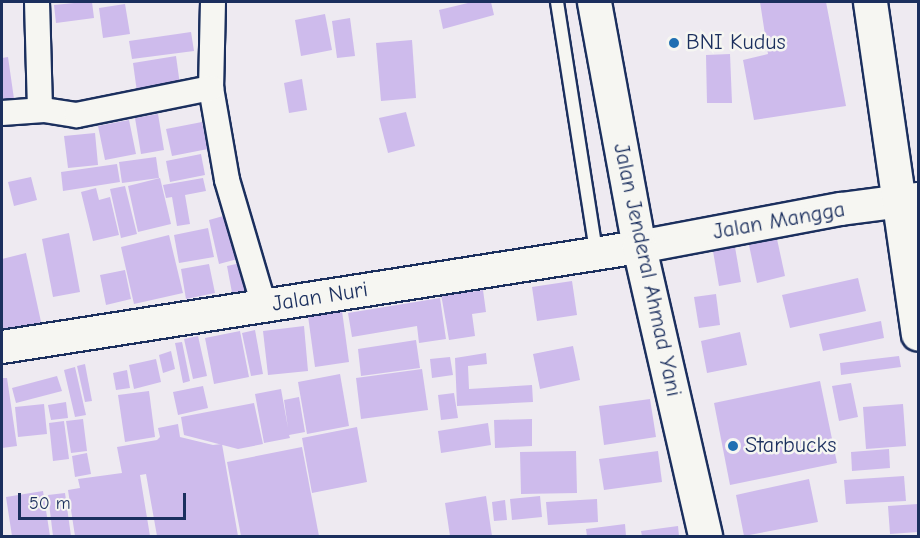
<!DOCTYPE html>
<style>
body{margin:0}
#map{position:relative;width:920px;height:538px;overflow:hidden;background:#eeeaf1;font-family:"Comic Neue",sans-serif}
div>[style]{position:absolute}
.building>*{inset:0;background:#cebbec}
.roads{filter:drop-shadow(2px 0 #1b2f5e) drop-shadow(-2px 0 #1b2f5e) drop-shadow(0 2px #1b2f5e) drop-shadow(0 -2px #1b2f5e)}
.service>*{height:12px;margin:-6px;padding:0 6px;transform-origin:6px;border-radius:6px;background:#f6f6f2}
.minor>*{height:24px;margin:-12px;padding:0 12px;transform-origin:12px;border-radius:12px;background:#f6f6f2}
.tertiary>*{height:32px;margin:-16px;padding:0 16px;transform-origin:16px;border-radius:16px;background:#f6f6f2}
.secondary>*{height:33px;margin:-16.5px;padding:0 16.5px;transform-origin:16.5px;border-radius:16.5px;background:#f6f6f2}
.dots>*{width:16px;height:16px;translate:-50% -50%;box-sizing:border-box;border:3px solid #f6f6f2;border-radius:50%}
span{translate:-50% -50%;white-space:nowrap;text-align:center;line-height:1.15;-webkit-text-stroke:5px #f6f6f2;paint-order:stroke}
.poi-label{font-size:22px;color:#1b2f5e}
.left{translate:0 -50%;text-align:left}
.street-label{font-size:22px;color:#1b2f5e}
.frame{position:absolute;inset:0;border:3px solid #1b2f5e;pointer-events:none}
.scale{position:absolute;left:18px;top:493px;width:168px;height:27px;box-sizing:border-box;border:3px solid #1b2f5e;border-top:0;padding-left:8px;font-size:18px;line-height:21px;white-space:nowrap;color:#1b2f5e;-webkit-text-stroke:4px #f6f6f2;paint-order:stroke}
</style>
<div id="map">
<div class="building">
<i style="clip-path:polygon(84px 2px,92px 2px,94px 18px,56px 23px,54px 5px)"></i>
<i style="clip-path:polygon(472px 2px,491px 2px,494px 15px,443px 29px,439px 10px)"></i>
<i style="clip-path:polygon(760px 2px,826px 2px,846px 106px,754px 120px,743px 60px,768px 54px)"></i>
<i style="clip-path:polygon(125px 4px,130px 34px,103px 38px,99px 8px)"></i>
<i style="clip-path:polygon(325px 14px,332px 50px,301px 56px,295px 20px)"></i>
<i style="clip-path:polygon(350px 18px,355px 56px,337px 58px,332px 21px)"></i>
<i style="clip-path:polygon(191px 32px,194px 51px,132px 59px,129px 41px)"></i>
<i style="clip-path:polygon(412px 40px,416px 98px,381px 101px,376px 43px)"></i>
<i style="clip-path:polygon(730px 54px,732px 103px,707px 103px,706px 55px)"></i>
<i style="clip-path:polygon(176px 56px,180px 85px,137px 92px,133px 63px)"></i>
<i style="clip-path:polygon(8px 57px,15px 106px,2px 108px,2px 58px)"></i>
<i style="clip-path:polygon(302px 79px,307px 110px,289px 113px,284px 83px)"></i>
<i style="clip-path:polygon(406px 112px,415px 146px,388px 153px,379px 118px)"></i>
<i style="clip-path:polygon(158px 114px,164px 150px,141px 154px,135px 118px)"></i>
<i style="clip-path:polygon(129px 120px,136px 154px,105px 160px,98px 126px)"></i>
<i style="clip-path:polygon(202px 122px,208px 149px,172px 156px,166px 129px)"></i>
<i style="clip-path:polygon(95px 133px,98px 165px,68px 168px,64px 136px)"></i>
<i style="clip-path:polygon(201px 154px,205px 175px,170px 182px,166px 161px)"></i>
<i style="clip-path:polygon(156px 157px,159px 178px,122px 183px,119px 162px)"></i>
<i style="clip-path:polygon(117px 164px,120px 182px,63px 191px,61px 172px)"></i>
<i style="clip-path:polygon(31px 177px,37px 200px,14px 206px,8px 182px)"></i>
<i style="clip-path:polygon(160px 178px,171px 224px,138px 232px,128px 186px)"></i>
<i style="clip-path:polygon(203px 178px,206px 191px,185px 195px,190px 224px,177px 226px,172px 197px,166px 198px,163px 185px)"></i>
<i style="clip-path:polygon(125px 186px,137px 234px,121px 238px,110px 189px)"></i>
<i style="clip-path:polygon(96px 188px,99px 200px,110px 197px,119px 235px,93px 241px,81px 192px)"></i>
<i style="clip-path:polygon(234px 213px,245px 257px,219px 264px,209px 220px)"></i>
<i style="clip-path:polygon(208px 228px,214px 257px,179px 263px,174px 235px)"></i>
<i style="clip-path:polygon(69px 233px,80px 292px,53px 297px,42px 239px)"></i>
<i style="clip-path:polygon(169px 235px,183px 293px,134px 304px,121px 247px)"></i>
<i style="clip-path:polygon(777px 239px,785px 276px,757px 283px,749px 245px)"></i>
<i style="clip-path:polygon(735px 247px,741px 282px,719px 286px,713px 251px)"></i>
<i style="clip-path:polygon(26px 253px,43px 331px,2px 341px,2px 259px)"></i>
<i style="clip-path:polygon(250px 261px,257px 292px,233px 298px,227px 266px)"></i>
<i style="clip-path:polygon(209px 264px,215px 293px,186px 299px,181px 269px)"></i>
<i style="clip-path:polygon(125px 270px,131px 299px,106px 305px,100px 275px)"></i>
<i style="clip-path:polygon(858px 278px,866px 311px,790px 328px,782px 295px)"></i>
<i style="clip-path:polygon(572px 281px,577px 315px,537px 321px,532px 287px)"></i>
<i style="clip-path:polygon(469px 289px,470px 292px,483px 290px,486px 312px,472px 314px,475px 336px,449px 340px,441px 294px)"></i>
<i style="clip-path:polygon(716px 294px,720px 325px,699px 328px,694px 297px)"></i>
<i style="clip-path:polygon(440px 298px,446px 339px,419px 343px,417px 326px,352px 337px,348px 313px)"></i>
<i style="clip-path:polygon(342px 311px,349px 362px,315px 367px,308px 316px)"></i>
<i style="clip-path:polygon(881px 321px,884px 338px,823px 351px,819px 334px)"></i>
<i style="clip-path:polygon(304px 326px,308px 371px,268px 375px,263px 331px)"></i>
<i style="clip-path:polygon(255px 330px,263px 374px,251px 376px,242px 333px)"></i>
<i style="clip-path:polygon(240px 331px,249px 377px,214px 384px,205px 338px)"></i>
<i style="clip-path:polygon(740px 332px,747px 365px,707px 373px,701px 341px)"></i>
<i style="clip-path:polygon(198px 336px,207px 376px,193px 379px,184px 339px)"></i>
<i style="clip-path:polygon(416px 340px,420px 368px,361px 376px,358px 349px)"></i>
<i style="clip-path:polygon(182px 342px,190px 381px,183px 383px,175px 343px)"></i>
<i style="clip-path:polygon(573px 346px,580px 380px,540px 389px,533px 354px)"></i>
<i style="clip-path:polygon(171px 351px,175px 369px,163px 373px,159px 355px)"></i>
<i style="clip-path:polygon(486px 353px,487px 364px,468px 366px,469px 389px,532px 385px,533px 402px,457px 406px,455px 358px)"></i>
<i style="clip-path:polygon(899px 356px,901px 367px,841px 375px,840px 363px)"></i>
<i style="clip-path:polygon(450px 357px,453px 375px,432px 378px,430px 359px)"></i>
<i style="clip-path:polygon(156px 359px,161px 382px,134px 389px,129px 365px)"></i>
<i style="clip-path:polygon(85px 364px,92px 401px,85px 402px,77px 366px)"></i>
<i style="clip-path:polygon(75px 367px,86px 415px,75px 417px,64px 370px)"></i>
<i style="clip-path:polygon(422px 369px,428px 410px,361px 419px,356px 378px)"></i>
<i style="clip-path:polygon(127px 370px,130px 388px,116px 390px,113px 373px)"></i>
<i style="clip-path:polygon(340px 374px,349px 426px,307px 434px,298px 382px)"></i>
<i style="clip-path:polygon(57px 376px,62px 391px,16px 403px,12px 388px)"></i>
<i style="clip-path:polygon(2px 378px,7px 378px,17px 446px,2px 448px)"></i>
<i style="clip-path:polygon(820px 381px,837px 463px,730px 485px,714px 403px)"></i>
<i style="clip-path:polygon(851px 383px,858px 417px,839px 421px,832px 386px)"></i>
<i style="clip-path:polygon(203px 386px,208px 408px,178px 415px,173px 392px)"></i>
<i style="clip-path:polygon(281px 389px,288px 428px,284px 400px,299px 397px,305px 432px,289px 435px,290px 438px,264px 443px,255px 394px)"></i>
<i style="clip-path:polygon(149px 391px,155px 437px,125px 442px,118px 395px)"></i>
<i style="clip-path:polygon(454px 393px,458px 418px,441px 420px,438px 395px)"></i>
<i style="clip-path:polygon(650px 399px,656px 437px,604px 445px,599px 406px)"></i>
<i style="clip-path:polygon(66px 402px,68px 418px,51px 420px,48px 405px)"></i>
<i style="clip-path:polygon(254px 403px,263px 444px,238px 449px,184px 435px,181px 417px)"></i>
<i style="clip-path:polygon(44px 404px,47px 434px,18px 437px,15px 407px)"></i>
<i style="clip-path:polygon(903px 404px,906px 446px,866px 449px,863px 407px)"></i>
<i style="clip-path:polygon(83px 419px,87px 451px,71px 453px,66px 421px)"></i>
<i style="clip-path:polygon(532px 419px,532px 446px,495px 448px,494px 420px)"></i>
<i style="clip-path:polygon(64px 421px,69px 459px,53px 461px,49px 423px)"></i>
<i style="clip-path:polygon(488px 423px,491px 445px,441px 453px,438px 431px)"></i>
<i style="clip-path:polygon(178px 424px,180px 437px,213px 445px,222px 444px,238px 536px,157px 536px,146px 474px,140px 475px,150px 536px,75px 536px,68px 490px,80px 488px,78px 479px,122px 473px,117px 447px,157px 440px,160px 437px,158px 428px)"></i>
<i style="clip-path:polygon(357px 427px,367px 482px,312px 493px,302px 438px)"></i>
<i style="clip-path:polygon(302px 447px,319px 536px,241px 536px,227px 462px)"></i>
<i style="clip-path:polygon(889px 449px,890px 468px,852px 471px,851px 452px)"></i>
<i style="clip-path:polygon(576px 451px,577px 493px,521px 494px,520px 452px)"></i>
<i style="clip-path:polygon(658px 451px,662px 482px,604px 490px,599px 459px)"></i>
<i style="clip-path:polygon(87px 453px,91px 474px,75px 477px,72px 456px)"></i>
<i style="clip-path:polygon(904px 476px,906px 501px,846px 504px,844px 480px)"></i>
<i style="clip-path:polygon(809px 479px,818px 522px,744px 536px,736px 495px)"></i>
<i style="clip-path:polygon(43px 491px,50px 536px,12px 536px,6px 497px)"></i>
<i style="clip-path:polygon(65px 493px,71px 536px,53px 536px,48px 495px)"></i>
<i style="clip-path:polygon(486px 496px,492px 536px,450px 536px,445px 503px)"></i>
<i style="clip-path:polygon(540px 496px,542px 517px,512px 520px,510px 499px)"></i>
<i style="clip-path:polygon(597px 499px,598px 522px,548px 525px,546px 502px)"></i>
<i style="clip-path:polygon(505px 500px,507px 520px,494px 521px,492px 502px)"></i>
<i style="clip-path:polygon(918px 504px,918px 532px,890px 534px,888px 506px)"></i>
<i style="clip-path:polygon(625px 524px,626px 536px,587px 536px,586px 529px)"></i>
<i style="clip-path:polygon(678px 526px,679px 536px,642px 536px,641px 531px)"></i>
</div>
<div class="roads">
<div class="service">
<i style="left:557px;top:2px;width:253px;rotate:81.1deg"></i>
</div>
<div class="minor">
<i style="left:37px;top:2px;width:108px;rotate:88.4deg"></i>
<i style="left:213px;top:2px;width:86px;rotate:91.3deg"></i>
<i style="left:211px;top:88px;width:93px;rotate:80.1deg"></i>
<i style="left:227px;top:180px;width:131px;rotate:73.6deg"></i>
<i style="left:2px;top:113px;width:42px;rotate:-4.1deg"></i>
<i style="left:44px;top:110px;width:33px;rotate:9deg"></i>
<i style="left:77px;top:115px;width:137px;rotate:-11.4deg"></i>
</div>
<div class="tertiary">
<i style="left:2px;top:347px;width:645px;rotate:-8.92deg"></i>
<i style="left:639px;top:247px;width:206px;rotate:-10.7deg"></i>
<i style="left:841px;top:209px;width:78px;rotate:-7.4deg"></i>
</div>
<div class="secondary">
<i style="left:594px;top:2px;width:249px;rotate:79.6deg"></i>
<i style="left:639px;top:247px;width:296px;rotate:77.1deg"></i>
<i style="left:870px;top:2px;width:335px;rotate:81.8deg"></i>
</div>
</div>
<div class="dots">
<i style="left:674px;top:43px;background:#1f6fb2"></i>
<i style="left:733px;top:446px;background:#1f6fb2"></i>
</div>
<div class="poi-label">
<span class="left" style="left:686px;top:43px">BNI Kudus</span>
<span class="left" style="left:745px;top:446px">Starbucks</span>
</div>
<div class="street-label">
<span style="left:779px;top:221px;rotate:-10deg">Jalan Mangga</span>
<span style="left:647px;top:270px;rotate:78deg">Jalan Jenderal Ahmad Yani</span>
<span style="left:320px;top:297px;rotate:-9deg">Jalan Nuri</span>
</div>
<div class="frame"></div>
<div class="scale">50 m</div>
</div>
